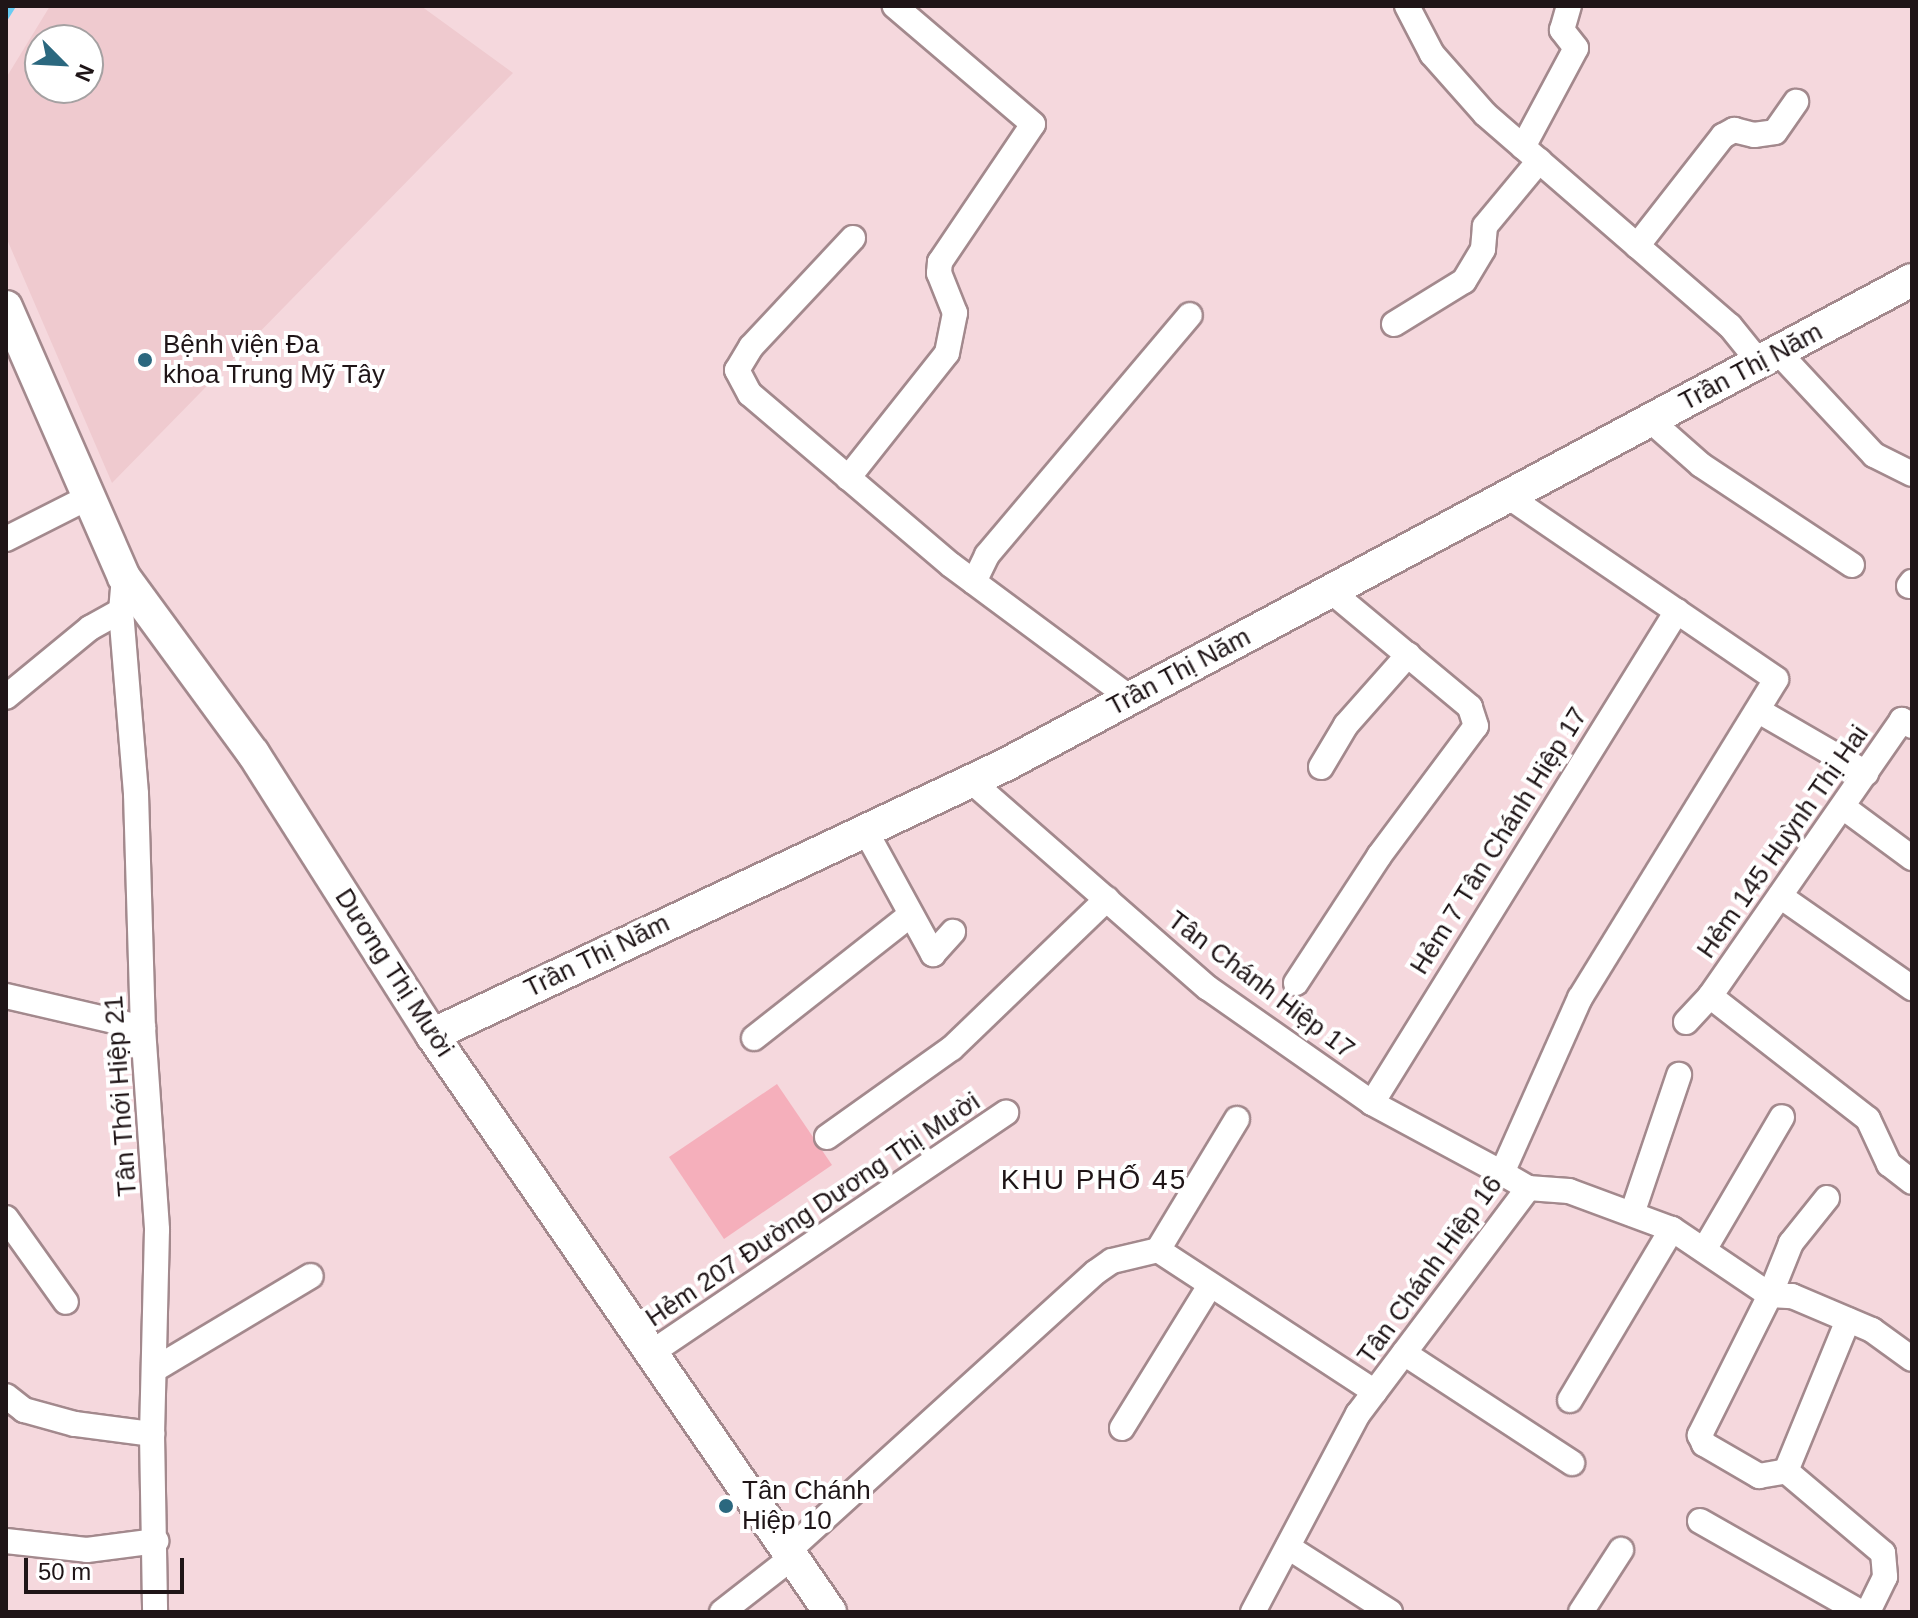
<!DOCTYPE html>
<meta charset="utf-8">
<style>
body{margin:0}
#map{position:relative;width:1918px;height:1618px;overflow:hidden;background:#f5d8dd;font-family:Helvetica,sans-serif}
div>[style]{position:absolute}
.built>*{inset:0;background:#efcacf}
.green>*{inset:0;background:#f5afbb}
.stream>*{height:6px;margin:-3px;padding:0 3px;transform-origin:3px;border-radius:3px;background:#68ccf3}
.roads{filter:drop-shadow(2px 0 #a3898d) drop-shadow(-2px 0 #a3898d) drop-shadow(0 2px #a3898d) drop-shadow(0 -2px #a3898d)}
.street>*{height:24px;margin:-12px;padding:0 12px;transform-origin:12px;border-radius:12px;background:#fff}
.secondary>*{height:32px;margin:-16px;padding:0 16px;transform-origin:16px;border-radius:16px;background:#fff}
.dots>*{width:22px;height:22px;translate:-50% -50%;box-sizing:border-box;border:4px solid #fff;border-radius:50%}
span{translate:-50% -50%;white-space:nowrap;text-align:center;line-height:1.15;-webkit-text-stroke:8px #fff;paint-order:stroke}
.poi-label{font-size:26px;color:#1f1517}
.left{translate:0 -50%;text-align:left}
.street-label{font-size:26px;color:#1f1517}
.neighbourhood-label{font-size:28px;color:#1f1517;letter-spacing:2px}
.frame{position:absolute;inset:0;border:8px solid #1f1517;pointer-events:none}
.north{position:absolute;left:24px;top:24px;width:80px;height:80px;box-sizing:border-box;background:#fff;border:2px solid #a5a1a2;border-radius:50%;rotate:114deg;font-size:22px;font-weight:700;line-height:32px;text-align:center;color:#1f1517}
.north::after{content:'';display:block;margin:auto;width:28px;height:36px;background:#2b687f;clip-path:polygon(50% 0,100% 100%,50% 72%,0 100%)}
.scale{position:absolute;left:24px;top:1558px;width:160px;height:36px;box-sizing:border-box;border:4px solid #1f1517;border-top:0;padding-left:10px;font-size:24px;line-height:28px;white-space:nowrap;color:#1f1517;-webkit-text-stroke:6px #fff;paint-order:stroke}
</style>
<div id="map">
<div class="built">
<i style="clip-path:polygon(evenodd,50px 6px,421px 6px,513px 73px,112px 483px,6px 237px,6px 78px,50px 6px,40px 40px,88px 40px,88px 88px,40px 88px,40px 40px)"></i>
</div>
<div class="green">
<i style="clip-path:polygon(777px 1084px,832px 1165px,724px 1239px,669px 1157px)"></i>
</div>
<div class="stream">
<i style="left:6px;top:17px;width:13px;rotate:-58deg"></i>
</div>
<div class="roads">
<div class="street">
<i style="left:1407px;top:6px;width:54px;rotate:62.5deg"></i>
<i style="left:1432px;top:54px;width:80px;rotate:48.5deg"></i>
<i style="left:1485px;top:114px;width:324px;rotate:40.9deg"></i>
<i style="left:1730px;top:326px;width:46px;rotate:51.1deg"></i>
<i style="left:1523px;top:147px;width:112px;rotate:-61.8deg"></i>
<i style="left:1576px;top:48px;width:23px;rotate:-128deg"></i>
<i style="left:1562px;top:30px;width:25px;rotate:-74deg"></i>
<i style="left:853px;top:238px;width:149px;rotate:133.1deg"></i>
<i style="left:751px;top:347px;width:27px;rotate:121deg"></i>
<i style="left:737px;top:370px;width:27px;rotate:62deg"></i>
<i style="left:750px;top:394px;width:264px;rotate:40.4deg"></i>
<i style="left:951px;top:565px;width:223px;rotate:36.6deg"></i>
<i style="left:1637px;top:246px;width:140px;rotate:-52deg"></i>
<i style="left:1723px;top:136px;width:13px;rotate:-29deg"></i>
<i style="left:1734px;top:130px;width:21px;rotate:14deg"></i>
<i style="left:1754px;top:135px;width:21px;rotate:-8deg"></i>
<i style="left:1775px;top:132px;width:37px;rotate:-55deg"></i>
<i style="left:1394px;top:324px;width:82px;rotate:-31.6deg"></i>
<i style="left:1464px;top:281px;width:37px;rotate:-59deg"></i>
<i style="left:1483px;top:249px;width:23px;rotate:-85deg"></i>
<i style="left:1485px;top:226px;width:85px;rotate:-50.3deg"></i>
<i style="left:1778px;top:352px;width:141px;rotate:47deg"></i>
<i style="left:1874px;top:455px;width:42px;rotate:26.6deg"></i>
<i style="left:1650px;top:420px;width:68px;rotate:41.4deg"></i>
<i style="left:1701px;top:465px;width:181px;rotate:33.5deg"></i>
<i style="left:848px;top:478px;width:159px;rotate:-51.6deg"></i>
<i style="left:947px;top:353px;width:41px;rotate:-78.7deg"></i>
<i style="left:955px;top:313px;width:43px;rotate:-111.8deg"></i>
<i style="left:939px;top:273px;width:11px;rotate:-85deg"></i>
<i style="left:940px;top:262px;width:166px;rotate:-56deg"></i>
<i style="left:1033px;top:124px;width:182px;rotate:-139.5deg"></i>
<i style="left:6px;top:539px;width:93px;rotate:-26.8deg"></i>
<i style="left:124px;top:577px;width:34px;rotate:95deg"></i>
<i style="left:121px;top:611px;width:184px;rotate:85.3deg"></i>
<i style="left:136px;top:794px;width:234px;rotate:88.3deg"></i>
<i style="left:143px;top:1028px;width:202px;rotate:86deg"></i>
<i style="left:157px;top:1230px;width:204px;rotate:91.4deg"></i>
<i style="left:152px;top:1434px;width:178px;rotate:89deg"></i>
<i style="left:974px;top:582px;width:30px;rotate:-64deg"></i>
<i style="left:987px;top:555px;width:314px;rotate:-49.8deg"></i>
<i style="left:1909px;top:586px;width:5px;rotate:-53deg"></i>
<i style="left:6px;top:697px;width:109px;rotate:-39.4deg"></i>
<i style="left:90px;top:628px;width:35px;rotate:-29deg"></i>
<i style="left:1759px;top:711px;width:124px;rotate:30.1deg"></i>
<i style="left:1912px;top:726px;width:12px;rotate:-149deg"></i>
<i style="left:1902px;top:720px;width:336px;rotate:124.8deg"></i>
<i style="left:1710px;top:996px;width:200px;rotate:37.9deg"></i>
<i style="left:1868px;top:1119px;width:50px;rotate:65deg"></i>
<i style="left:1889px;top:1164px;width:29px;rotate:38deg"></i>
<i style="left:1321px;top:767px;width:49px;rotate:-59.2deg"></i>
<i style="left:1346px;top:725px;width:94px;rotate:-48.5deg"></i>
<i style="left:970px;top:780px;width:316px;rotate:41.2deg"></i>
<i style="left:1208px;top:988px;width:200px;rotate:35deg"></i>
<i style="left:1372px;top:1103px;width:148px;rotate:28.3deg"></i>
<i style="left:1843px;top:807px;width:86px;rotate:36.5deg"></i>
<i style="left:864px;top:828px;width:144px;rotate:61.3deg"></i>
<i style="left:933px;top:954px;width:30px;rotate:-48deg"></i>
<i style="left:1780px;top:896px;width:161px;rotate:34.9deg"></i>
<i style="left:1296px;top:983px;width:152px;rotate:-56.8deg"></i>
<i style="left:1379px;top:856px;width:162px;rotate:-53.3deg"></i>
<i style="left:1476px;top:726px;width:20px;rotate:-108deg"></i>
<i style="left:1470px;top:707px;width:181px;rotate:-140.2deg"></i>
<i style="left:6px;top:996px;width:141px;rotate:13.1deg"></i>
<i style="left:1686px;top:1022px;width:35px;rotate:-47deg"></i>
<i style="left:754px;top:1038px;width:197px;rotate:-38.2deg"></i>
<i style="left:1372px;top:1103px;width:579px;rotate:-58.2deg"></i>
<i style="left:1237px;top:1119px;width:153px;rotate:121.1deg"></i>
<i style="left:1158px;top:1250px;width:259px;rotate:33.2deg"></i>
<i style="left:827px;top:1137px;width:153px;rotate:-35.5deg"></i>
<i style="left:952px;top:1048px;width:215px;rotate:-43.9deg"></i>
<i style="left:1528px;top:1188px;width:41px;rotate:4.2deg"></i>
<i style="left:1569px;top:1191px;width:110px;rotate:20.3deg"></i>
<i style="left:1672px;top:1229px;width:118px;rotate:34deg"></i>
<i style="left:1770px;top:1295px;width:157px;rotate:116.6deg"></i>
<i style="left:1700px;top:1435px;width:10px;rotate:66deg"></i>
<i style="left:1704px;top:1444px;width:64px;rotate:30.2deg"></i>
<i style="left:1759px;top:1476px;width:27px;rotate:-10deg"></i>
<i style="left:1827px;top:1198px;width:58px;rotate:128.7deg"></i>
<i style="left:1791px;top:1243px;width:56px;rotate:112deg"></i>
<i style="left:1770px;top:1295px;width:22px;rotate:3deg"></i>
<i style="left:1792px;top:1296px;width:87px;rotate:23deg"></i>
<i style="left:1872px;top:1330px;width:49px;rotate:35.9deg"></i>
<i style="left:1632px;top:1214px;width:147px;rotate:-71.3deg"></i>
<i style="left:6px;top:1218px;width:103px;rotate:54.5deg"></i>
<i style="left:1704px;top:1250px;width:154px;rotate:-59.6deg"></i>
<i style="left:1848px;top:1320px;width:163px;rotate:112.3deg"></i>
<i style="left:1786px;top:1471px;width:127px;rotate:40.2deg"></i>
<i style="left:1883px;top:1553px;width:24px;rotate:85deg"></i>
<i style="left:1885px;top:1577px;width:39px;rotate:116deg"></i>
<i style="left:651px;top:1353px;width:429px;rotate:-34.1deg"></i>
<i style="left:1404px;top:1353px;width:201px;rotate:33.2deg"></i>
<i style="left:157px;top:1368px;width:179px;rotate:-30.9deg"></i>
<i style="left:6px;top:1396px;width:23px;rotate:38deg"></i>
<i style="left:24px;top:1410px;width:53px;rotate:15.4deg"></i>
<i style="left:75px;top:1424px;width:78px;rotate:7.4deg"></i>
<i style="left:1570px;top:1400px;width:199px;rotate:-59.2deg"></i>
<i style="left:1122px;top:1428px;width:166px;rotate:-58.3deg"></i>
<i style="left:1700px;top:1521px;width:184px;rotate:29.6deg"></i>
<i style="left:6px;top:1541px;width:81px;rotate:6.3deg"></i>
<i style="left:87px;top:1550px;width:70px;rotate:-7.4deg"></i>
<i style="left:1288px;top:1547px;width:121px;rotate:32.5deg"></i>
<i style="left:786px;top:1553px;width:418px;rotate:-42.2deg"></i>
<i style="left:1096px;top:1272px;width:19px;rotate:-35deg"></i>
<i style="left:1112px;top:1261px;width:47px;rotate:-13.4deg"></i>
<i style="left:722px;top:1612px;width:86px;rotate:-37.9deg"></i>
<i style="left:1253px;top:1612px;width:224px;rotate:-62.1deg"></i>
<i style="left:1358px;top:1414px;width:283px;rotate:-53deg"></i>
<i style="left:1528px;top:1188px;width:30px;rotate:-150deg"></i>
<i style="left:1502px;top:1173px;width:192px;rotate:-66deg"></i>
<i style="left:1580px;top:998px;width:374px;rotate:-58.4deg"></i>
<i style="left:1776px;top:679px;width:325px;rotate:-145.7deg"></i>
<i style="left:1581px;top:1612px;width:74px;rotate:-57.2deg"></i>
</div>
<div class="secondary">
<i style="left:6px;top:307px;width:295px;rotate:66.4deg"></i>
<i style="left:124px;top:577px;width:218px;rotate:53.8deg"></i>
<i style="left:253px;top:753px;width:334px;rotate:57.6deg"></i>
<i style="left:432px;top:1035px;width:701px;rotate:55.4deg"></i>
<i style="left:432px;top:1035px;width:636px;rotate:-25.23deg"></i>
<i style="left:1007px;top:764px;width:1026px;rotate:-28.14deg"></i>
</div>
</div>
<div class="dots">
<i style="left:145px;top:360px;background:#2b687f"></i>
<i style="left:726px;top:1506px;background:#2b687f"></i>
</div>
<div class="poi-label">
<span class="left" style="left:163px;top:360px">Bệnh viện Đa<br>khoa Trung Mỹ Tây</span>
<span class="left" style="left:742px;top:1506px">Tân Chánh<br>Hiệp 10</span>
</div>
<div class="street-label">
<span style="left:1751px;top:367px;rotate:-28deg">Trần Thị Năm</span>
<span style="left:1179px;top:672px;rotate:-28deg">Trần Thị Năm</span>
<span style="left:1499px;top:841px;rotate:-58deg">Hẻm 7 Tân Chánh Hiệp 17</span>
<span style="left:1783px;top:842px;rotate:-55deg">Hẻm 145 Huỳnh Thị Hai</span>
<span style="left:597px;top:956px;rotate:-26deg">Trần Thị Năm</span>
<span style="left:394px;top:973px;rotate:57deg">Dương Thị Mười</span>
<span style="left:1261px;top:985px;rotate:37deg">Tân Chánh Hiệp 17</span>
<span style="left:121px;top:1096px;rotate:-94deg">Tân Thới Hiệp 21</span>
<span style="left:813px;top:1210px;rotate:-34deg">Hẻm 207 Đường Dương Thị Mười</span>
<span style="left:1430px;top:1270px;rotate:-54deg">Tân Chánh Hiệp 16</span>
</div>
<div class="neighbourhood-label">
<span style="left:1094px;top:1180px">KHU PHỐ 45</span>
</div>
<div class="frame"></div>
<div class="north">N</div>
<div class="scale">50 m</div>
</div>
